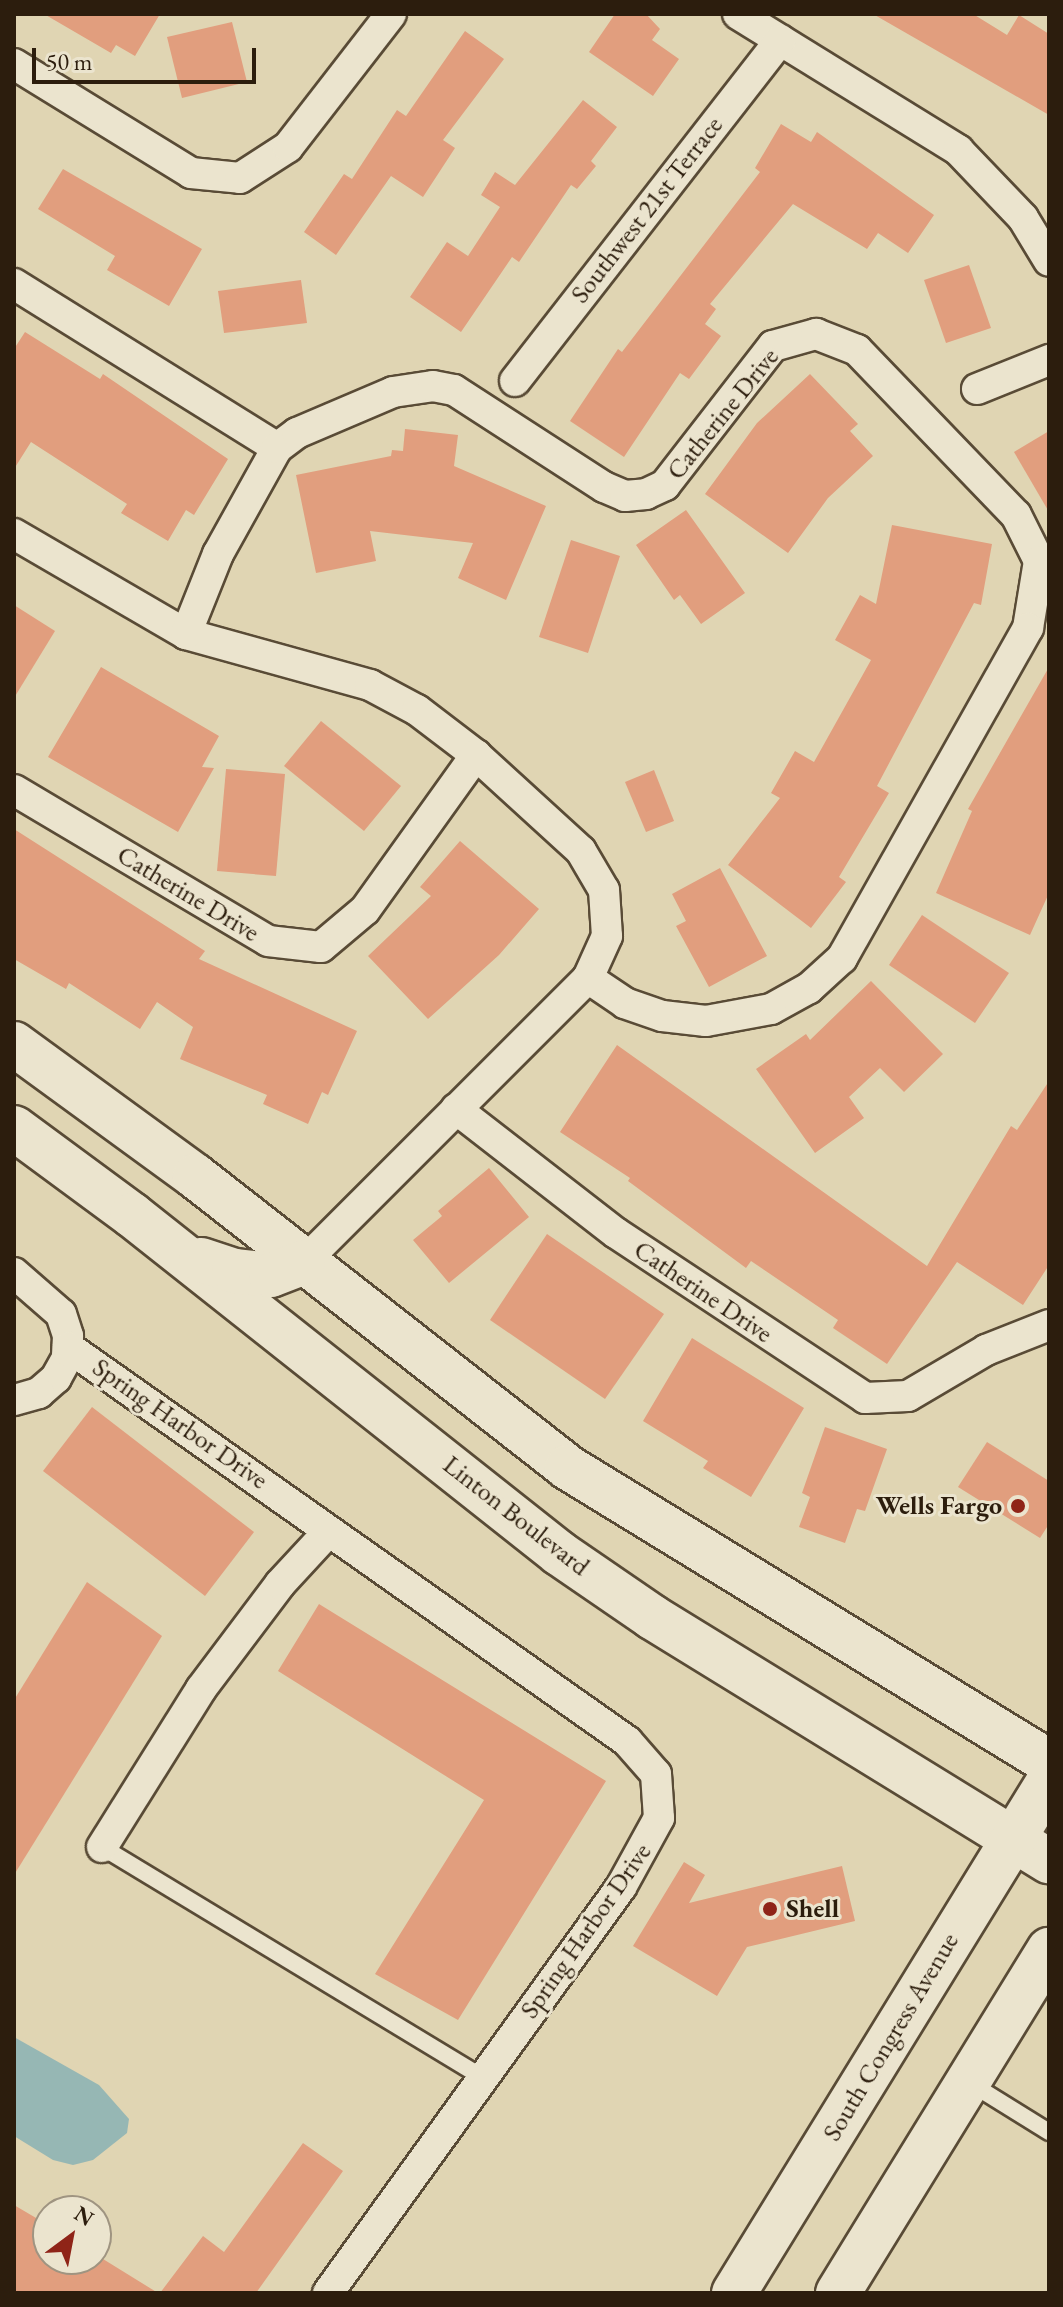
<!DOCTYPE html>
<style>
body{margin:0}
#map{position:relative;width:1063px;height:2307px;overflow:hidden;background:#e0d5b3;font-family:"EB Garamond",serif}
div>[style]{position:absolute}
.water>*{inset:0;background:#96b7b4}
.building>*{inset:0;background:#e19e7e}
.roads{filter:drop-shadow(2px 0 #594b36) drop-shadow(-2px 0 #594b36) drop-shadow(0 2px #594b36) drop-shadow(0 -2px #594b36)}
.lane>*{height:16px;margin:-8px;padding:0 8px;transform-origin:8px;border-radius:8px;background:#ebe4ce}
.street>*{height:30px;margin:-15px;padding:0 15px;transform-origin:15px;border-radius:15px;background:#ebe4ce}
.secondary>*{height:44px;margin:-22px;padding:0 22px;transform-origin:22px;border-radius:22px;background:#ebe4ce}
.dots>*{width:22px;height:22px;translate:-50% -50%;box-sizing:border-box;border:4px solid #ebe4ce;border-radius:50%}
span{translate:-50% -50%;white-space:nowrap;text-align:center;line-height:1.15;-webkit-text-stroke:6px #ebe4ce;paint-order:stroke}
.street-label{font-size:26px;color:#2c1d0d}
.poi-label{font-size:26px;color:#2c1d0d;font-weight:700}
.right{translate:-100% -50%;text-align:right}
.left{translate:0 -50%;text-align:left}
.frame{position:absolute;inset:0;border:16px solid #2c1d0d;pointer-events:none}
.north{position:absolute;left:32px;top:2195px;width:80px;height:80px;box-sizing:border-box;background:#ebe4ce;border:2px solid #9f9481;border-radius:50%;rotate:32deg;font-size:22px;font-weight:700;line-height:32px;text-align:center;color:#2c1d0d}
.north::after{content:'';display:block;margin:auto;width:28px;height:36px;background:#8f2418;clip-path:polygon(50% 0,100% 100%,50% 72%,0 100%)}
.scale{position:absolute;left:32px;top:48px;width:224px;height:36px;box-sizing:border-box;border:4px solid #2c1d0d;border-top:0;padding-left:10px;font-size:24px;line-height:28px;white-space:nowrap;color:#2c1d0d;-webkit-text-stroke:6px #ebe4ce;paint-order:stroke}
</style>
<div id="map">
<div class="water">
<i style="clip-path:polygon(14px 2037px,99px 2085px,129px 2119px,127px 2133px,93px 2160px,73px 2165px,53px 2160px,14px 2136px)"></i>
</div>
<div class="building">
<i style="clip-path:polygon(44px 14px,160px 14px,135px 56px,116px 45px,111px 53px)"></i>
<i style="clip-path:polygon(615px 14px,646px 14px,660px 29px,652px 40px,679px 59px,653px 96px,589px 52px)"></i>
<i style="clip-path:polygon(873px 14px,973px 14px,1007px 35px,1019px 15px,1049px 34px,1049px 115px)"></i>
<i style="clip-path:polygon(232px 22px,247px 82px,182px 98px,167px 37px)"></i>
<i style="clip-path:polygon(465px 31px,504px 59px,443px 140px,455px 148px,423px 197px,391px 176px,336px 255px,304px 232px,344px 174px,352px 179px,397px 110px,406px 116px)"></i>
<i style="clip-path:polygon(583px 100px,617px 127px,591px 161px,596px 166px,577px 189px,571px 185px,519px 262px,512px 257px,461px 332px,410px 297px,447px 242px,468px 256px,500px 207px,481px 195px,495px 172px,515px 185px)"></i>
<i style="clip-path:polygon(781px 124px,811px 142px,817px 132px,934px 215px,908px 253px,878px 233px,867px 249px,793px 204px,710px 304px,716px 309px,705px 324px,721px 336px,689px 379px,680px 373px,624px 457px,570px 421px,618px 349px,622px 352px,760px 172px,755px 168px)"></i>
<i style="clip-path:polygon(63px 169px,202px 249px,169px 306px,107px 270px,115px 256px,38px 209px)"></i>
<i style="clip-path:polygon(969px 265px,991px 328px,946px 343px,924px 280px)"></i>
<i style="clip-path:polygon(301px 280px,307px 323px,224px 333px,218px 291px)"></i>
<i style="clip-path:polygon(25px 332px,100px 379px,103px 374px,228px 459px,194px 515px,186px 510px,168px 541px,121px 513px,127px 504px,31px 442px,14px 469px,14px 349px)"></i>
<i style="clip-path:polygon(810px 374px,858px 424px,850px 431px,873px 456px,828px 498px,788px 553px,705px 494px,757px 423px)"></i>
<i style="clip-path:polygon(405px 429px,458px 435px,454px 466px,546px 506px,506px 600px,458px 578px,473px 543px,370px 531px,376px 561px,316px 573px,296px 475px,391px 456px,392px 450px,403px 451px)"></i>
<i style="clip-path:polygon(1049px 431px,1049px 512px,1014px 452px)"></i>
<i style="clip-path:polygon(686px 510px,745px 593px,701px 624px,680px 595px,674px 600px,636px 545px)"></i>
<i style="clip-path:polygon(892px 525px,992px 544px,981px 605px,974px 603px,877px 786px,889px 793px,839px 877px,846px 882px,811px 928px,728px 865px,780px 798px,771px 793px,795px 751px,814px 762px,871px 660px,835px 640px,860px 595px,876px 604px)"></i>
<i style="clip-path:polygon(571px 540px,620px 556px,588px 653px,539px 637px)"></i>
<i style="clip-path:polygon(14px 605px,55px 631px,14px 698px)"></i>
<i style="clip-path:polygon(101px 667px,219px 736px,202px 767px,214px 768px,178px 832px,48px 757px)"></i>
<i style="clip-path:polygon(1049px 667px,1049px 893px,1030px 935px,936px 893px,972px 811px,968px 809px)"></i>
<i style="clip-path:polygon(321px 721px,401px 786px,364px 831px,284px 766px)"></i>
<i style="clip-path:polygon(226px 769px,285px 774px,276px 876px,217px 871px)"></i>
<i style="clip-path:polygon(654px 770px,674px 821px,646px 832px,625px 782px)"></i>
<i style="clip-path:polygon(14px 829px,205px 951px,199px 959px,357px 1031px,328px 1095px,322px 1092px,308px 1124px,263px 1104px,267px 1095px,180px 1059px,193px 1027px,157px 1002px,140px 1029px,69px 983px,66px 989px,14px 959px)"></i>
<i style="clip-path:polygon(460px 841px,539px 909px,499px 955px,428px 1019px,368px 956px,431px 896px,420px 887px)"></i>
<i style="clip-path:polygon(720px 868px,767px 956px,709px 987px,676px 926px,686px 921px,672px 894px)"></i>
<i style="clip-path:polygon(922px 915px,1009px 973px,975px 1023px,889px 965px)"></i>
<i style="clip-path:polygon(871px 981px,943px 1054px,904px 1092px,880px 1068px,849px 1097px,864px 1118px,815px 1153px,756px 1069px,806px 1034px,810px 1040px)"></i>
<i style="clip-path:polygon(617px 1045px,927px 1266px,1011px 1126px,1017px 1130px,1049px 1081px,1049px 1265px,1023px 1305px,957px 1262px,887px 1364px,833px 1328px,838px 1320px,751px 1261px,746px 1268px,628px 1181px,630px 1178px,560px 1132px)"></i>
<i style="clip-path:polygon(489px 1168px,529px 1217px,449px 1283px,413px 1240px,442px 1216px,438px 1211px)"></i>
<i style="clip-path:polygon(547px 1234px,664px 1314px,605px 1399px,490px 1320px)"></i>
<i style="clip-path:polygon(692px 1338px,804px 1408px,751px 1497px,703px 1468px,708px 1461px,643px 1421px)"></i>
<i style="clip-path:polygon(92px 1407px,254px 1532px,205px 1596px,43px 1471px)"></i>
<i style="clip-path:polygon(825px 1427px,887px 1449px,865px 1511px,857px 1509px,845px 1543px,799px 1527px,810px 1497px,802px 1493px)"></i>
<i style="clip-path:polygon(987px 1442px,1049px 1481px,1049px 1524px,1040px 1538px,958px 1487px)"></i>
<i style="clip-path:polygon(87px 1582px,162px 1636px,14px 1875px,14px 1700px)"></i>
<i style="clip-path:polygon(319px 1604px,606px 1781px,458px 2020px,375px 1974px,484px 1800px,278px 1671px)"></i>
<i style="clip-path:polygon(684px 1862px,705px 1875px,689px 1903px,842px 1866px,855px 1921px,747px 1947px,717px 1996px,633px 1946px)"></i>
<i style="clip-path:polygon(303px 2143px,343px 2171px,256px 2293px,160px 2293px,203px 2236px,224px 2252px)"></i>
<i style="clip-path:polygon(14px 2205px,48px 2225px,48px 2259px,103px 2259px,158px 2293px,14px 2293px)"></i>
</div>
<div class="roads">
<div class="lane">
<i style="left:102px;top:1847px;width:446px;rotate:31.2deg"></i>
<i style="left:970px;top:2083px;width:93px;rotate:31.8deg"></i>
</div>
<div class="street">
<i style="left:738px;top:14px;width:259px;rotate:31.7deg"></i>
<i style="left:958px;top:150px;width:94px;rotate:46.3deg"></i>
<i style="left:1023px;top:218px;width:50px;rotate:58.8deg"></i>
<i style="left:14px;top:64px;width:208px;rotate:31.6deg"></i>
<i style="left:191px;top:173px;width:49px;rotate:5.8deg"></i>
<i style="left:240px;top:178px;width:57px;rotate:-32.9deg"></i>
<i style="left:288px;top:147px;width:168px;rotate:-52.2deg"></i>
<i style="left:14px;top:284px;width:310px;rotate:31.9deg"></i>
<i style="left:515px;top:381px;width:432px;rotate:-52.1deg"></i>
<i style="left:977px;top:389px;width:78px;rotate:-21.9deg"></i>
<i style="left:14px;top:534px;width:199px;rotate:30.2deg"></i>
<i style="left:186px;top:634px;width:191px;rotate:15.5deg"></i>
<i style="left:370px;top:685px;width:53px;rotate:28deg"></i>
<i style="left:417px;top:710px;width:74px;rotate:37.3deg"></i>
<i style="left:476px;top:755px;width:142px;rotate:42.4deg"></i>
<i style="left:581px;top:851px;width:45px;rotate:59.5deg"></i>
<i style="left:604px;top:890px;width:46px;rotate:86.3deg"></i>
<i style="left:607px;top:936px;width:46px;rotate:114.3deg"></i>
<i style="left:588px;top:978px;width:403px;rotate:135deg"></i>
<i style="left:186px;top:634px;width:86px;rotate:-68.2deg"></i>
<i style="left:218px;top:554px;width:121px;rotate:-60.9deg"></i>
<i style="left:277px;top:448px;width:25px;rotate:-37deg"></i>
<i style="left:297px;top:433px;width:104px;rotate:-23.1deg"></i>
<i style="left:393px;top:392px;width:40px;rotate:-8.5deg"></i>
<i style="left:433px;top:386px;width:21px;rotate:11deg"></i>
<i style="left:454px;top:390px;width:179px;rotate:32.9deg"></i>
<i style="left:604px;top:487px;width:23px;rotate:23deg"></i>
<i style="left:625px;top:496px;width:21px;rotate:-5deg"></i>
<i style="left:646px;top:494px;width:21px;rotate:-25deg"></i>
<i style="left:665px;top:485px;width:176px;rotate:-52.2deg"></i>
<i style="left:773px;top:346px;width:45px;rotate:-15.6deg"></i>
<i style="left:816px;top:334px;width:44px;rotate:21.3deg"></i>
<i style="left:857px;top:350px;width:229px;rotate:46.1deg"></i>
<i style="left:1016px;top:515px;width:51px;rotate:63.4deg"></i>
<i style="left:1039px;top:561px;width:68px;rotate:99.3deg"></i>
<i style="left:1028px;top:628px;width:379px;rotate:119.4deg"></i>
<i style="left:842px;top:958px;width:45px;rotate:137.7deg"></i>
<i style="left:809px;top:988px;width:43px;rotate:151.1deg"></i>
<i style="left:771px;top:1009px;width:66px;rotate:169.5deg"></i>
<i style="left:706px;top:1021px;width:44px;rotate:-173.5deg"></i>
<i style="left:662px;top:1016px;width:39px;rotate:-161deg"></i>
<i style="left:625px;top:1003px;width:45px;rotate:-146deg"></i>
<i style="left:14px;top:790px;width:295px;rotate:30.7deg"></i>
<i style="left:268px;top:941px;width:53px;rotate:6.5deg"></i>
<i style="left:321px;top:947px;width:57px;rotate:-40.1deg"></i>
<i style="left:365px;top:910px;width:191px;rotate:-54.4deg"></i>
<i style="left:456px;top:1109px;width:202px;rotate:37.8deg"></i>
<i style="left:616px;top:1233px;width:299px;rotate:33.5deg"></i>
<i style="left:865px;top:1398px;width:43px;rotate:-2.7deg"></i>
<i style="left:908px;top:1396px;width:91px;rotate:-30.5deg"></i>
<i style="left:986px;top:1350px;width:68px;rotate:-21.6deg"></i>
<i style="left:14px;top:1273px;width:62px;rotate:41.1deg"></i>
<i style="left:61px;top:1314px;width:23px;rotate:72deg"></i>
<i style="left:68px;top:1336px;width:22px;rotate:93deg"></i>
<i style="left:67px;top:1358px;width:23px;rotate:119deg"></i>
<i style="left:56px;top:1378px;width:23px;rotate:139deg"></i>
<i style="left:39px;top:1393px;width:26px;rotate:164deg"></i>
<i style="left:68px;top:1347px;width:684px;rotate:35.18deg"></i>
<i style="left:627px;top:1741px;width:44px;rotate:48.7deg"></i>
<i style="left:656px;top:1774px;width:44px;rotate:86.1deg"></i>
<i style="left:659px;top:1818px;width:79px;rotate:118.8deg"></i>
<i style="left:621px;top:1887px;width:501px;rotate:125.82deg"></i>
<i style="left:102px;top:1847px;width:186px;rotate:-57.9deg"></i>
<i style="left:201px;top:1689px;width:131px;rotate:-53deg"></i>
<i style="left:280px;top:1584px;width:72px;rotate:-47.2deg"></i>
</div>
<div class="secondary">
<i style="left:14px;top:1044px;width:224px;rotate:36.1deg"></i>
<i style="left:195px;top:1176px;width:472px;rotate:38deg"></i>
<i style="left:567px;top:1467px;width:565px;rotate:31.47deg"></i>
<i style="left:14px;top:1128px;width:147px;rotate:36.4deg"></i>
<i style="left:132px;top:1215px;width:545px;rotate:38.36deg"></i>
<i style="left:559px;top:1553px;width:113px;rotate:34.5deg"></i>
<i style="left:652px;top:1617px;width:466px;rotate:31.6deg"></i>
<i style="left:201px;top:1260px;width:35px;rotate:18deg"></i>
<i style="left:234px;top:1271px;width:37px;rotate:6deg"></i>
<i style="left:271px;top:1275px;width:34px;rotate:-21deg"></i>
<i style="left:734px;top:2293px;width:601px;rotate:-58.4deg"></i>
<i style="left:838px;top:2293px;width:403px;rotate:-58.4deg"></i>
</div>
</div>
<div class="dots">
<i style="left:1018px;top:1506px;background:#8f2418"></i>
<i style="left:770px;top:1909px;background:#8f2418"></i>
</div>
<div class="street-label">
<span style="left:647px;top:210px;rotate:-52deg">Southwest 21st Terrace</span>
<span style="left:723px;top:414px;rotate:-51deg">Catherine Drive</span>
<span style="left:188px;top:894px;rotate:31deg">Catherine Drive</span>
<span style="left:703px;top:1292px;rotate:34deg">Catherine Drive</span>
<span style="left:180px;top:1424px;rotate:35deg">Spring Harbor Drive</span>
<span style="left:516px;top:1516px;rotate:38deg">Linton Boulevard</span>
<span style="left:586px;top:1931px;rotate:-55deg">Spring Harbor Drive</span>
<span style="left:891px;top:2037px;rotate:-59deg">South Congress Avenue</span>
</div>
<div class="poi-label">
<span class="right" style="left:1002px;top:1506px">Wells Fargo</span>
<span class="left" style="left:786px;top:1909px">Shell</span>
</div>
<div class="frame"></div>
<div class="north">N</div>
<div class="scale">50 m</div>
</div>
